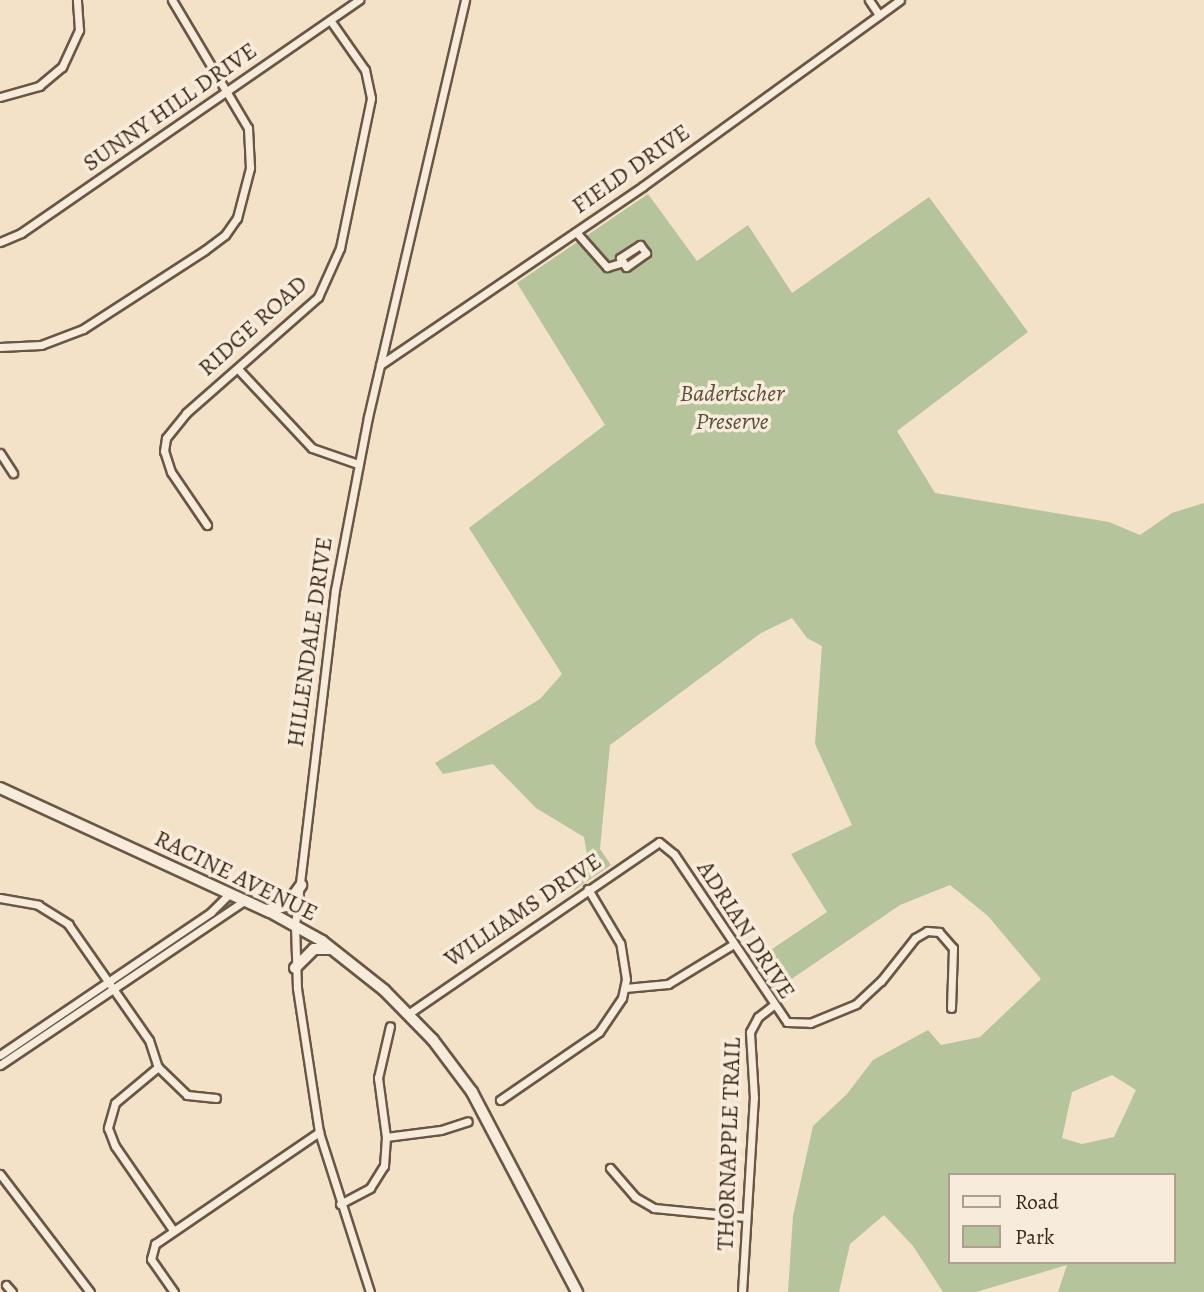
<!DOCTYPE html>
<style>
body{margin:0}
#map{position:relative;width:1204px;height:1292px;overflow:hidden;background:#f3e1c8;font-family:Alegreya,serif}
div>[style]{position:absolute}
.green>*{inset:0;background:#b5c49a}
.roads{filter:drop-shadow(2px 0 #6a5644) drop-shadow(-2px 0 #6a5644) drop-shadow(0 2px #6a5644) drop-shadow(0 -2px #6a5644)}
.minor>*{height:7px;margin:-3.5px;padding:0 3.5px;transform-origin:3.5px;border-radius:3.5px;background:#f7ecdb}
.secondary>*{height:10px;margin:-5px;padding:0 5px;transform-origin:5px;border-radius:5px;background:#f7ecdb}
span{translate:-50% -50%;white-space:nowrap;text-align:center;line-height:1.15;-webkit-text-stroke:7px #f7ecdb;paint-order:stroke}
.street-label{font-size:24px;color:#3d2818}
.park-label{font-size:24px;color:#5b4f38;font-style:italic}
.legend{position:absolute;left:948px;top:1173px;width:228px;height:91px;box-sizing:border-box;background:#f7ecdb;border:2px solid #ad9e8d;margin:0;padding:9px 12px;list-style:none;font-size:21px;color:#3d2818}
.legend li{display:flex;align-items:center;gap:14px;height:35px}
.legend b{width:35px;border:2px solid #ad9e8d}
</style>
<div id="map">
<div class="green">
<i style="clip-path:polygon(evenodd,648px 194px,697px 261px,748px 225px,792px 293px,929px 197px,1028px 332px,897px 431px,935px 493px,1109px 522px,1140px 535px,1172px 513px,1204px 503px,1204px 1292px,1058px 1292px,1067px 1265px,976px 1292px,943px 1292px,913px 1246px,884px 1215px,850px 1244px,839px 1292px,788px 1292px,793px 1216px,813px 1126px,847px 1094px,873px 1060px,928px 1030px,941px 1045px,980px 1037px,1041px 979px,988px 916px,950px 885px,900px 905px,774px 991px,754px 961px,827px 912px,791px 854px,852px 825px,815px 744px,822px 646px,807px 638px,792px 618px,761px 633px,610px 745px,600px 849px,611px 865px,573px 891px,588px 860px,584px 837px,536px 808px,493px 764px,443px 774px,435px 763px,540px 699px,562px 674px,469px 528px,605px 425px,517px 283px,648px 194px,1112px 1075px,1136px 1090px,1114px 1137px,1082px 1144px,1062px 1138px,1072px 1092px,1112px 1075px,648px 194px,950px 1175px,1174px 1175px,1174px 1262px,950px 1262px,950px 1175px)"></i>
</div>
<div class="roads">
<div class="minor">
<i style="left:869px;top:0;width:18px;rotate:56deg"></i>
<i style="left:0;top:97px;width:41px;rotate:-15.8deg"></i>
<i style="left:39px;top:86px;width:30px;rotate:-40deg"></i>
<i style="left:62px;top:67px;width:41px;rotate:-65.3deg"></i>
<i style="left:79px;top:30px;width:30px;rotate:-94deg"></i>
<i style="left:576px;top:232px;width:47px;rotate:48.5deg"></i>
<i style="left:607px;top:267px;width:17px;rotate:-17deg"></i>
<i style="left:623px;top:262px;width:5px;rotate:-127deg"></i>
<i style="left:620px;top:258px;width:24px;rotate:-33deg"></i>
<i style="left:640px;top:245px;width:10px;rotate:53deg"></i>
<i style="left:646px;top:253px;width:24px;rotate:145deg"></i>
<i style="left:626px;top:267px;width:6px;rotate:-121deg"></i>
<i style="left:0;top:242px;width:23px;rotate:-23deg"></i>
<i style="left:21px;top:233px;width:411px;rotate:-34.6deg"></i>
<i style="left:0;top:347px;width:41px;rotate:-2.8deg"></i>
<i style="left:41px;top:345px;width:45px;rotate:-20.9deg"></i>
<i style="left:83px;top:329px;width:145px;rotate:-32.9deg"></i>
<i style="left:205px;top:250px;width:25px;rotate:-37deg"></i>
<i style="left:225px;top:235px;width:21px;rotate:-55deg"></i>
<i style="left:237px;top:218px;width:52px;rotate:-75.4deg"></i>
<i style="left:250px;top:168px;width:40px;rotate:-92.9deg"></i>
<i style="left:248px;top:128px;width:149px;rotate:-120.7deg"></i>
<i style="left:380px;top:365px;width:318px;rotate:-34.2deg"></i>
<i style="left:643px;top:186px;width:317px;rotate:-35.9deg"></i>
<i style="left:238px;top:369px;width:108px;rotate:46.9deg"></i>
<i style="left:312px;top:448px;width:49px;rotate:19.2deg"></i>
<i style="left:0;top:453px;width:24px;rotate:57deg"></i>
<i style="left:207px;top:525px;width:64px;rotate:-124.2deg"></i>
<i style="left:171px;top:472px;width:22px;rotate:-108deg"></i>
<i style="left:164px;top:451px;width:13px;rotate:-81deg"></i>
<i style="left:166px;top:438px;width:32px;rotate:-51deg"></i>
<i style="left:186px;top:413px;width:176px;rotate:-41.3deg"></i>
<i style="left:318px;top:297px;width:54px;rotate:-65.8deg"></i>
<i style="left:340px;top:248px;width:153px;rotate:-78.3deg"></i>
<i style="left:371px;top:98px;width:29px;rotate:-102deg"></i>
<i style="left:365px;top:70px;width:61px;rotate:-125deg"></i>
<i style="left:0;top:898px;width:39px;rotate:10deg"></i>
<i style="left:38px;top:905px;width:36px;rotate:32deg"></i>
<i style="left:68px;top:924px;width:141px;rotate:55.1deg"></i>
<i style="left:149px;top:1040px;width:28px;rotate:72deg"></i>
<i style="left:158px;top:1067px;width:56px;rotate:140.1deg"></i>
<i style="left:115px;top:1103px;width:26px;rotate:106deg"></i>
<i style="left:108px;top:1128px;width:19px;rotate:69deg"></i>
<i style="left:115px;top:1146px;width:102px;rotate:55.4deg"></i>
<i style="left:625px;top:988px;width:43px;rotate:-5.3deg"></i>
<i style="left:668px;top:984px;width:75px;rotate:-31.4deg"></i>
<i style="left:408px;top:1014px;width:304px;rotate:-34.4deg"></i>
<i style="left:659px;top:842px;width:19px;rotate:39deg"></i>
<i style="left:674px;top:854px;width:202px;rotate:56.1deg"></i>
<i style="left:787px;top:1022px;width:23px;rotate:2deg"></i>
<i style="left:810px;top:1023px;width:50px;rotate:-22.4deg"></i>
<i style="left:856px;top:1004px;width:34px;rotate:-43deg"></i>
<i style="left:881px;top:981px;width:55px;rotate:-51.7deg"></i>
<i style="left:915px;top:938px;width:14px;rotate:-30deg"></i>
<i style="left:927px;top:931px;width:12px;rotate:5deg"></i>
<i style="left:939px;top:932px;width:21px;rotate:49deg"></i>
<i style="left:953px;top:948px;width:60px;rotate:91.9deg"></i>
<i style="left:0;top:1055px;width:255px;rotate:-34.1deg"></i>
<i style="left:211px;top:912px;width:27px;rotate:-45deg"></i>
<i style="left:0;top:1065px;width:296px;rotate:-33.9deg"></i>
<i style="left:158px;top:1067px;width:40px;rotate:44deg"></i>
<i style="left:187px;top:1095px;width:29px;rotate:6deg"></i>
<i style="left:500px;top:1100px;width:120px;rotate:-34.5deg"></i>
<i style="left:599px;top:1032px;width:41px;rotate:-55.9deg"></i>
<i style="left:622px;top:998px;width:19px;rotate:-78deg"></i>
<i style="left:626px;top:979px;width:36px;rotate:-99deg"></i>
<i style="left:620px;top:943px;width:63px;rotate:-120.7deg"></i>
<i style="left:386px;top:1137px;width:55px;rotate:-7.3deg"></i>
<i style="left:441px;top:1130px;width:28px;rotate:-18deg"></i>
<i style="left:610px;top:1168px;width:38px;rotate:49deg"></i>
<i style="left:635px;top:1197px;width:22px;rotate:30deg"></i>
<i style="left:654px;top:1208px;width:92px;rotate:5.6deg"></i>
<i style="left:0;top:1174px;width:148px;rotate:52.7deg"></i>
<i style="left:340px;top:1204px;width:34px;rotate:-28deg"></i>
<i style="left:370px;top:1188px;width:26px;rotate:-58deg"></i>
<i style="left:384px;top:1166px;width:29px;rotate:-86deg"></i>
<i style="left:386px;top:1137px;width:60px;rotate:-97.7deg"></i>
<i style="left:378px;top:1078px;width:53px;rotate:-77deg"></i>
<i style="left:6px;top:1285px;width:9px;rotate:49deg"></i>
<i style="left:174px;top:1292px;width:40px;rotate:-124.9deg"></i>
<i style="left:151px;top:1259px;width:16px;rotate:-75deg"></i>
<i style="left:155px;top:1244px;width:199px;rotate:-34.3deg"></i>
<i style="left:370px;top:1292px;width:168px;rotate:-107.7deg"></i>
<i style="left:319px;top:1132px;width:146px;rotate:-98.7deg"></i>
<i style="left:297px;top:988px;width:63px;rotate:-91.8deg"></i>
<i style="left:295px;top:925px;width:337px;rotate:-83.2deg"></i>
<i style="left:335px;top:590px;width:176px;rotate:-79.2deg"></i>
<i style="left:368px;top:417px;width:428px;rotate:-76.9deg"></i>
<i style="left:742px;top:1292px;width:194px;rotate:-86.5deg"></i>
<i style="left:754px;top:1098px;width:66px;rotate:-93.5deg"></i>
<i style="left:750px;top:1032px;width:17px;rotate:-62deg"></i>
<i style="left:758px;top:1017px;width:18px;rotate:-38deg"></i>
</div>
<div class="secondary">
<i style="left:0;top:788px;width:297px;rotate:24.7deg"></i>
<i style="left:270px;top:912px;width:60px;rotate:29.1deg"></i>
<i style="left:322px;top:941px;width:79px;rotate:38.3deg"></i>
<i style="left:384px;top:990px;width:70px;rotate:45.6deg"></i>
<i style="left:433px;top:1040px;width:65px;rotate:53.1deg"></i>
<i style="left:472px;top:1092px;width:226px;rotate:62.3deg"></i>
<i style="left:267px;top:910px;width:19px;rotate:-12deg"></i>
<i style="left:286px;top:906px;width:26px;rotate:-54deg"></i>
<i style="left:295px;top:968px;width:27px;rotate:-45deg"></i>
<i style="left:314px;top:949px;width:17px"></i>
</div>
</div>
<div class="street-label">
<span style="left:170px;top:107px;rotate:-35deg">SUNNY HILL DRIVE</span>
<span style="left:631px;top:169px;rotate:-35deg">FIELD DRIVE</span>
<span style="left:253px;top:326px;rotate:-42deg">RIDGE ROAD</span>
<span style="left:310px;top:642px;rotate:-82deg">HILLENDALE DRIVE</span>
<span style="left:236px;top:876px;rotate:26deg">RACINE AVENUE</span>
<span style="left:523px;top:910px;rotate:-34deg">WILLIAMS DRIVE</span>
<span style="left:746px;top:930px;rotate:57deg">ADRIAN DRIVE</span>
<span style="left:729px;top:1144px;rotate:-88deg">THORNAPPLE TRAIL</span>
</div>
<div class="park-label">
<span style="left:732px;top:408px">Badertscher<br>Preserve</span>
</div>
<ul class="legend">
<li><b style="height:9px;background:#f7ecdb"></b>Road</li>
<li><b style="height:19px;background:#b5c49a"></b>Park</li>
</ul>
</div>
